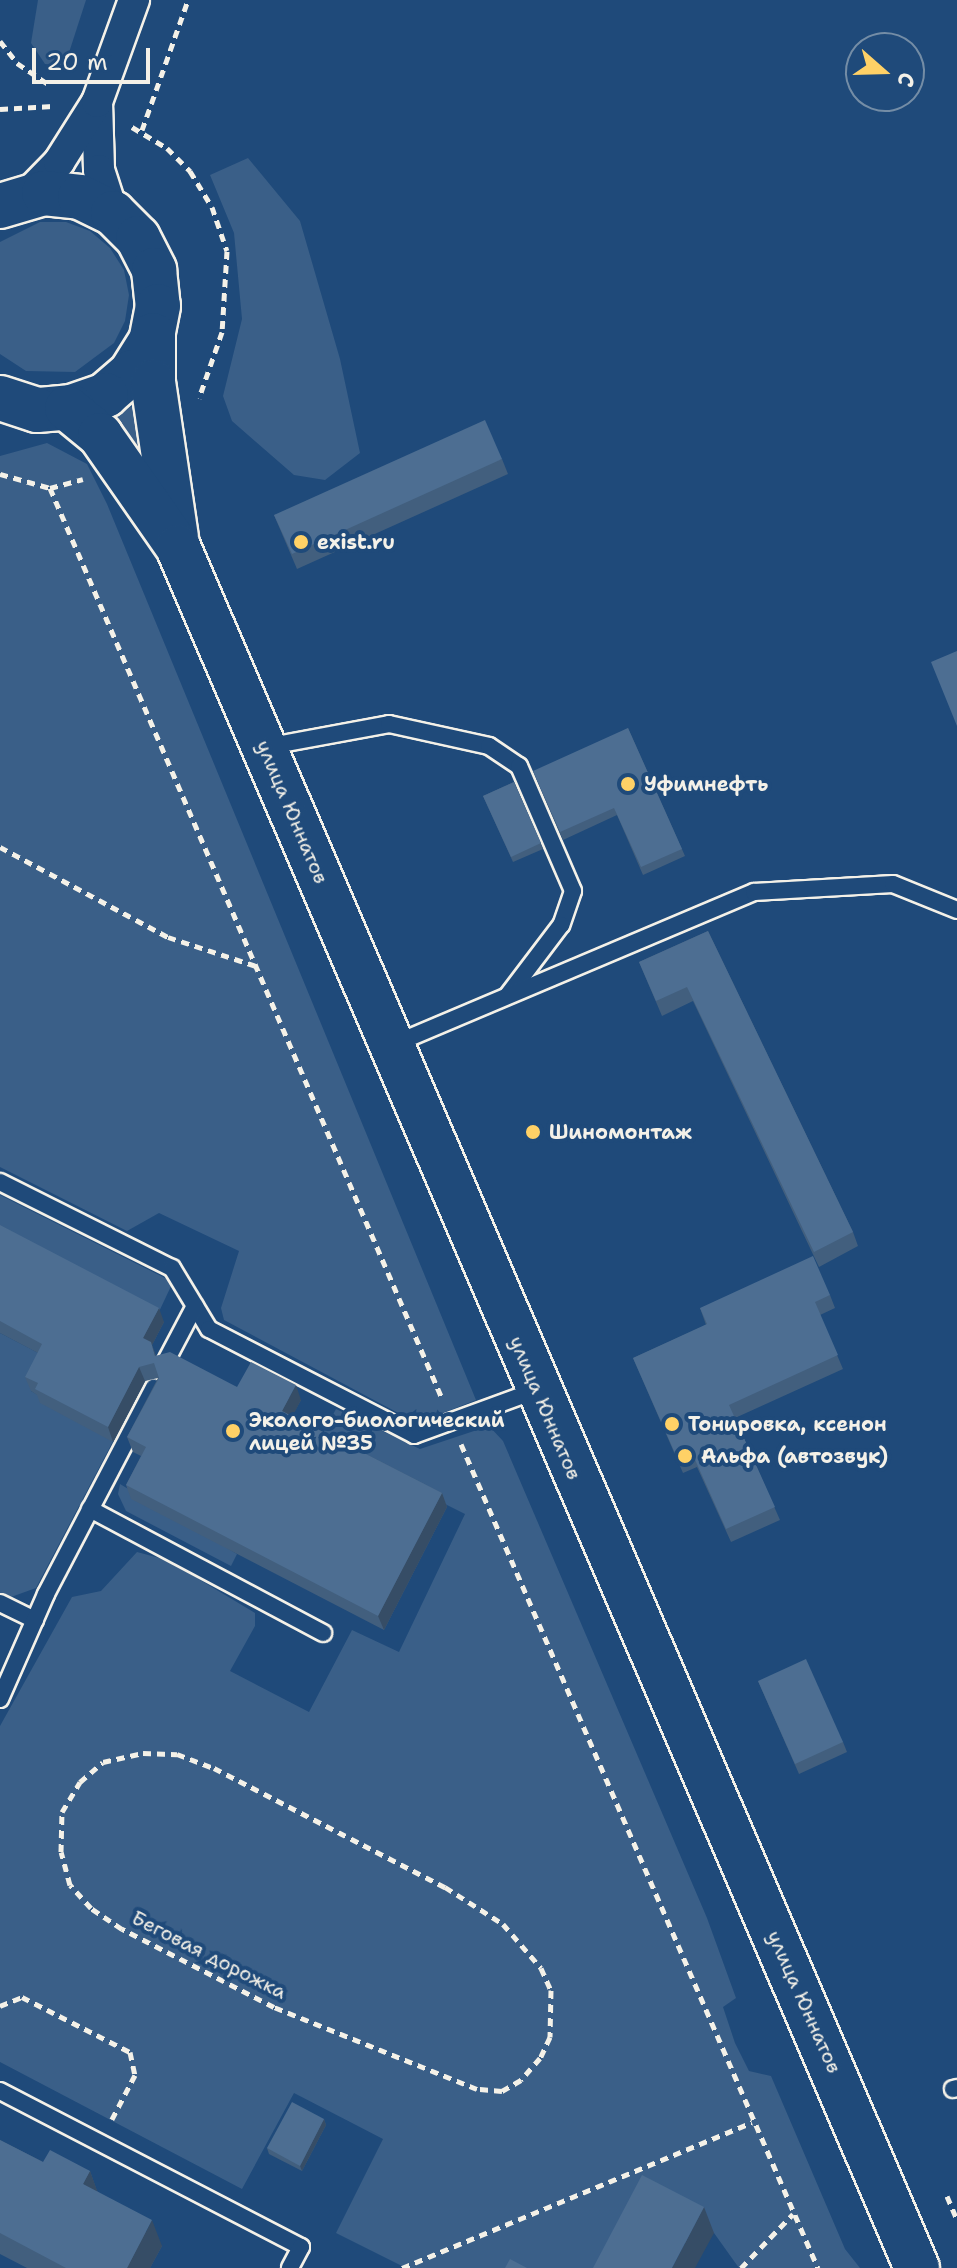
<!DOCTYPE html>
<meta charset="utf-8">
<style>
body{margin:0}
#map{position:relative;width:957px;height:2268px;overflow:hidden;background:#1f4a7a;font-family:"Shantell Sans",sans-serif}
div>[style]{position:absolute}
.green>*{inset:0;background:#3a5f88}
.path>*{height:5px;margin-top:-2.5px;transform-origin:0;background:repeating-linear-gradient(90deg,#f4f1e8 0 8px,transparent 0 14px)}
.roads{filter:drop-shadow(2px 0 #f4f1e8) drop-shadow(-2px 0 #f4f1e8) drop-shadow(0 2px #f4f1e8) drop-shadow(0 -2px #f4f1e8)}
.lane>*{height:16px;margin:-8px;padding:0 8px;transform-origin:8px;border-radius:8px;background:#1f4a7a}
.street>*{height:30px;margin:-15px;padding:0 15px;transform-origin:15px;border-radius:15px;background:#1f4a7a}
.secondary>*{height:44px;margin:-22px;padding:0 22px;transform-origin:22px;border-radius:22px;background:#1f4a7a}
.wall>*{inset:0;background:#425f7e}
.shaded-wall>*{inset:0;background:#364d66}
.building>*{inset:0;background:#4d6e92}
.dots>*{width:22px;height:22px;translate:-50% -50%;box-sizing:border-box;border:4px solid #1f4a7a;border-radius:50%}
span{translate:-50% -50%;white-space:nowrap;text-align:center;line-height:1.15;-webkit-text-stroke:8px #1f4a7a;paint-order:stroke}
.poi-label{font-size:20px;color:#f4f1e8;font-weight:700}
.left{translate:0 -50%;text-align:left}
.street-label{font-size:20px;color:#f4f1e8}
.north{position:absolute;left:845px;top:32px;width:80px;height:80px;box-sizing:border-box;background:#1f4a7a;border:2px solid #748da6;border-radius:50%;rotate:110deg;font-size:22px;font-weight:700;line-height:32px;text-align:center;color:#f4f1e8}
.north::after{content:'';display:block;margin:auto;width:28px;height:36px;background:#ffd166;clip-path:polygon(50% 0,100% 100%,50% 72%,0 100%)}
.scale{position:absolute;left:32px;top:48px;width:118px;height:36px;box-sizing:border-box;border:4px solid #f4f1e8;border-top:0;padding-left:10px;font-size:24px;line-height:28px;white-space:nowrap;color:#f4f1e8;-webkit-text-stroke:6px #1f4a7a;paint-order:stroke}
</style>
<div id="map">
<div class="green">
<i style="clip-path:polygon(38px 0,86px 0,64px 68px,45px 64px,31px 43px)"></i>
<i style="clip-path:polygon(248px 158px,300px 221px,340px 359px,360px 453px,325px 480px,294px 475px,232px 421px,223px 396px,242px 319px,234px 233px,210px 175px)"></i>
<i style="clip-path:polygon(40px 222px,66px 222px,90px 231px,110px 248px,124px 270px,129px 295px,125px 321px,114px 343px,75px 372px,26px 371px,0 354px,0 242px)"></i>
<i style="clip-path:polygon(135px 405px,139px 436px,155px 485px,107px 418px)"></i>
<i style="clip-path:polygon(47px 443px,87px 464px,107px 504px,476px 1400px,417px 1423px,224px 1320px,221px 1308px,239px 1251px,159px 1213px,127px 1231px,0 1167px,0 456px)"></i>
<i style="clip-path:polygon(0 1195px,173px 1282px,156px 1318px,0 1236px)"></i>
<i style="clip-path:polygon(0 1333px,48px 1358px,31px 1391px,43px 1398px,144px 1382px,36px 1588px,11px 1597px,0 1593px)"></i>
<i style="clip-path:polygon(336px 1409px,420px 1449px,489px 1426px,503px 1441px,707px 1918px,736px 1998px,723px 2007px,735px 2043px,749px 2071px,771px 2076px,845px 2249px,860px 2268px,739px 2268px,714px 2233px,615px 2268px,406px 2268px,336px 2233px,383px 2139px,294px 2093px,242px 2189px,0 2062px,0 1726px,72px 1597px,101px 1591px,137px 1552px,167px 1560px,255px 1613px,255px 1626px,230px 1671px,309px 1712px,352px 1630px,399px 1652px,465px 1514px,319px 1441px)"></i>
<i style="clip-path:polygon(120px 1484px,237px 1554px,231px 1566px,126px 1511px,118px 1494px)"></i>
</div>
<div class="path">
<i style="left:0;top:41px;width:28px;rotate:52deg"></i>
<i style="left:17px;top:63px;width:41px;rotate:34.1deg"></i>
<i style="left:0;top:109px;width:53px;rotate:-3.2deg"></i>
<i style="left:132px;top:127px;width:41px;rotate:31deg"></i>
<i style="left:167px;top:148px;width:33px;rotate:45deg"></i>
<i style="left:190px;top:171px;width:42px;rotate:58.6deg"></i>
<i style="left:212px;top:207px;width:46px;rotate:71.2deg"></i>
<i style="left:227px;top:251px;width:81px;rotate:93.5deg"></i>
<i style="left:222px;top:332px;width:70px;rotate:109.2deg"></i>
<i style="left:142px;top:130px;width:138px;rotate:-70.5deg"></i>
<i style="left:0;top:474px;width:52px;rotate:15.6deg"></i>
<i style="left:50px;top:488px;width:34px;rotate:-15deg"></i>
<i style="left:50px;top:488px;width:991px;rotate:66.7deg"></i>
<i style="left:0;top:847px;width:191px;rotate:28.2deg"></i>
<i style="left:168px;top:937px;width:93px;rotate:18.2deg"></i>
<i style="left:461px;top:1444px;width:898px;rotate:66.58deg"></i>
<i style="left:143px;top:1753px;width:34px;rotate:2deg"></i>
<i style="left:177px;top:1754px;width:40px;rotate:21deg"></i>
<i style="left:214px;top:1768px;width:260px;rotate:27.3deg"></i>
<i style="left:445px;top:1887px;width:69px;rotate:32.5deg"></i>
<i style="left:503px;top:1924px;width:58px;rotate:49.2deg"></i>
<i style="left:541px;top:1968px;width:24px;rotate:66deg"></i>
<i style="left:551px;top:1990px;width:47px;rotate:91.2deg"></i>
<i style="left:550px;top:2037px;width:23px;rotate:115deg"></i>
<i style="left:540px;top:2058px;width:29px;rotate:131deg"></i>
<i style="left:521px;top:2080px;width:22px;rotate:150deg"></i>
<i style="left:502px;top:2091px;width:25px;rotate:-175deg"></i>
<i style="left:477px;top:2089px;width:219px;rotate:-158deg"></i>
<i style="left:274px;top:2007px;width:171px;rotate:-152.8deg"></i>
<i style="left:122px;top:1929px;width:37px;rotate:-146deg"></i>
<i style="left:91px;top:1908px;width:31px;rotate:-132deg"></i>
<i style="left:70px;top:1885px;width:34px;rotate:-105deg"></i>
<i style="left:61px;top:1852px;width:40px;rotate:-88.6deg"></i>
<i style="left:62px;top:1812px;width:35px;rotate:-59deg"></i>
<i style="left:80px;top:1782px;width:30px;rotate:-41deg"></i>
<i style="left:103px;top:1762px;width:41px;rotate:-12.7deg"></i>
<i style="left:0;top:2006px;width:24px;rotate:-22deg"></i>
<i style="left:22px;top:1997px;width:121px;rotate:27deg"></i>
<i style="left:130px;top:2052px;width:24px;rotate:78deg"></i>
<i style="left:135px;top:2075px;width:50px;rotate:117.6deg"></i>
<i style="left:947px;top:2196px;width:25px;rotate:67deg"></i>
<i style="left:402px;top:2268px;width:379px;rotate:-22.6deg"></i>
<i style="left:741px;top:2268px;width:75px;rotate:-46.1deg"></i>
</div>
<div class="roads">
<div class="lane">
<i style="left:265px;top:747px;width:126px;rotate:-10.5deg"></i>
<i style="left:389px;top:724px;width:102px;rotate:12.4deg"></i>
<i style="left:489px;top:746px;width:36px;rotate:34deg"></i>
<i style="left:519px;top:766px;width:136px;rotate:66.6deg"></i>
<i style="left:573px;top:891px;width:36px;rotate:109deg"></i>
<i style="left:561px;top:925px;width:88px;rotate:127.1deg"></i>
<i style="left:392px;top:1045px;width:393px;rotate:-22.9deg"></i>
<i style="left:754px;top:892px;width:139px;rotate:-3.3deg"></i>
<i style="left:893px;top:884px;width:69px;rotate:22.1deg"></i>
<i style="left:0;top:1182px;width:192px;rotate:26.6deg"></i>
<i style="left:172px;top:1268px;width:71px;rotate:58.8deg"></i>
<i style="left:209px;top:1329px;width:231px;rotate:27.3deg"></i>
<i style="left:414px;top:1435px;width:131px;rotate:-20.1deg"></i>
<i style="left:166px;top:1361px;width:62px;rotate:-62.2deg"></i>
<i style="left:90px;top:1509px;width:264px;rotate:28deg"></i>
<i style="left:0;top:1603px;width:39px;rotate:26deg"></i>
<i style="left:0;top:1699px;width:115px;rotate:-66.3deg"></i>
<i style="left:46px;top:1594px;width:233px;rotate:-62.4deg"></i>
<i style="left:953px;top:2089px;width:4px;rotate:-14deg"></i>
<i style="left:0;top:2091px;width:339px;rotate:27.4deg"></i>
<i style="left:301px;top:2247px;width:24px;rotate:118deg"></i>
</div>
<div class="street">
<i style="left:97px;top:102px;width:68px;rotate:88.3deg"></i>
<i style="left:99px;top:170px;width:45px;rotate:72deg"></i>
<i style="left:25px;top:197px;width:49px;rotate:-45.8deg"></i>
<i style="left:59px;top:162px;width:71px;rotate:-57.7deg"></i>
<i style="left:97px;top:102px;width:109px;rotate:-70.1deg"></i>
</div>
<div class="secondary">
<i style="left:0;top:206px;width:46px;rotate:-16.5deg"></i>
<i style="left:44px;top:193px;width:36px;rotate:6deg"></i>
<i style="left:80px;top:197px;width:37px;rotate:26deg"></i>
<i style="left:113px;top:213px;width:35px;rotate:45deg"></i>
<i style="left:138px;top:238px;width:36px;rotate:63deg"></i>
<i style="left:154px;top:270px;width:36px;rotate:84deg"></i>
<i style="left:158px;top:306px;width:36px;rotate:101deg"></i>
<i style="left:151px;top:341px;width:36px;rotate:122deg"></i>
<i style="left:132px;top:372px;width:35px;rotate:139deg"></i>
<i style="left:106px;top:395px;width:36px;rotate:161deg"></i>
<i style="left:72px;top:407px;width:35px;rotate:175deg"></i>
<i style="left:37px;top:410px;width:39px;rotate:-162deg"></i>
<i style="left:153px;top:335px;width:47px;rotate:90deg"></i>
<i style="left:153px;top:382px;width:157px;rotate:81.6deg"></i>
<i style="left:67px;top:408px;width:43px;rotate:39.3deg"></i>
<i style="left:100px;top:435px;width:136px;rotate:55.1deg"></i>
<i style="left:178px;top:547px;width:1873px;rotate:66.76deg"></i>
</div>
</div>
<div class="wall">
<i style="clip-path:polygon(502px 459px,508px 474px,297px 569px,274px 515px)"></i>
<i style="clip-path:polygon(628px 728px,685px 856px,643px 875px,617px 815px,563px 840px,536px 778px)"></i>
<i style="clip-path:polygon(514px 782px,543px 849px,513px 862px,483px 796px)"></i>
<i style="clip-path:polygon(708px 931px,853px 1232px,858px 1246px,819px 1267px,693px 1001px,662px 1016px,639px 962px)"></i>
<i style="clip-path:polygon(0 1225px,164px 1322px,152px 1345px,156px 1356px,237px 1387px,301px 1400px,292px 1416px,442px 1493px,447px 1507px,384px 1630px,131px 1499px,126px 1485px,141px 1456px,133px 1452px,127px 1437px,158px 1378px,145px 1381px,113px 1442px,40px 1403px,37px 1395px,31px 1391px,25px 1377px,38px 1353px,0 1333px)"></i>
<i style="clip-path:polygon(830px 1295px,835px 1308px,820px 1315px,843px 1369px,735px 1418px,780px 1520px,731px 1542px,697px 1467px,683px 1473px,633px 1358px,706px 1325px,700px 1308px)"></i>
<i style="clip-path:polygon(758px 1681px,843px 1742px,847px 1752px,799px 1774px)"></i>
<i style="clip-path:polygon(324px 2119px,326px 2125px,302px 2171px,269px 2154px,267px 2148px)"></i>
<i style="clip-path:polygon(0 2140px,43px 2162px,90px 2171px,97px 2191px,162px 2246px,150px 2268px,27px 2268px,0 2254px)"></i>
</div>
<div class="shaded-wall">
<i style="clip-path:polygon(159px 1308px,164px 1322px,152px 1345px,160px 1370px,143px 1338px)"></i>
<i style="clip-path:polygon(139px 1367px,145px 1381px,113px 1442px,108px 1427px)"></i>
<i style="clip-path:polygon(296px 1385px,301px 1400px,288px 1425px,282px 1411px)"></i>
<i style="clip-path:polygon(442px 1493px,447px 1507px,384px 1630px,378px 1616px)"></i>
<i style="clip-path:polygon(324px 2119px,326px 2125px,302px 2171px,300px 2166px)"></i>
<i style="clip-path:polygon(90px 2171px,99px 2196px,83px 2184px)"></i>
<i style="clip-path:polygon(704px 2207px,714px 2233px,695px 2268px,672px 2268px)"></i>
<i style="clip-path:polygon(152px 2220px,162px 2246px,150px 2268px,127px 2268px)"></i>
</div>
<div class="building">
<i style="clip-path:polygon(485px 420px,502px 459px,292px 554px,274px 515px)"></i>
<i style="clip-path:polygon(957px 651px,957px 726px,931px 662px)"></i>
<i style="clip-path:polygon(628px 728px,682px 849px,641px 867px,614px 808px,560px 832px,533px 771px)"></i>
<i style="clip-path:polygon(514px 782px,541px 843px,511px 857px,483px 796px)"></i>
<i style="clip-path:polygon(708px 931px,853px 1232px,814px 1252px,687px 987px,656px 1001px,639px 962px)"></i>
<i style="clip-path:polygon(0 1225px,159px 1308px,143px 1338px,151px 1342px,155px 1356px,170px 1352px,237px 1387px,251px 1362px,296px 1385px,282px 1411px,442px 1493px,378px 1616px,126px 1485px,146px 1447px,127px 1437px,159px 1378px,154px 1363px,139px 1367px,108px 1427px,35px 1389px,38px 1383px,25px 1377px,42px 1344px,0 1321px)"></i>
<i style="clip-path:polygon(813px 1256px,830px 1295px,815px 1302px,838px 1355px,729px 1405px,775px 1507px,726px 1529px,692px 1453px,678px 1460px,633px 1358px,707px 1324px,700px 1308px)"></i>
<i style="clip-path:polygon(806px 1659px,843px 1742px,795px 1764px,758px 1681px)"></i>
<i style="clip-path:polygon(292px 2102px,324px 2119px,300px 2166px,267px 2148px)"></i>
<i style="clip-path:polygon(0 2140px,43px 2162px,50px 2150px,90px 2171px,83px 2184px,152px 2220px,127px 2268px,66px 2268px,0 2233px)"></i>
<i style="clip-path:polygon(642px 2175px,704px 2207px,672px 2268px,593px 2268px)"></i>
<i style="clip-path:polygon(510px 2259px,527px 2268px,505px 2268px)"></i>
</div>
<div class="dots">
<i style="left:301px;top:542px;background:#ffd166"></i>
<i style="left:628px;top:784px;background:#ffd166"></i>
<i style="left:533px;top:1132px;background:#ffd166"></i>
<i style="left:672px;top:1424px;background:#ffd166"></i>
<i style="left:233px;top:1431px;background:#ffd166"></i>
<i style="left:685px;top:1456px;background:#ffd166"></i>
</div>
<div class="poi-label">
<span class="left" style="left:317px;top:542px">exist.ru</span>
<span class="left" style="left:644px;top:784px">Уфимнефть</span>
<span class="left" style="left:549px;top:1132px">Шиномонтаж</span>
<span class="left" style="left:249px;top:1432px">Эколого-биологический<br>лицей №35</span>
<span class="left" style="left:688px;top:1424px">Тонировка, ксенон</span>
<span class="left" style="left:701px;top:1456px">Альфа (автозвук)</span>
</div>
<div class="street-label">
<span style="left:292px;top:812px;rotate:67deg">улица Юннатов</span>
<span style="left:545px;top:1408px;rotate:67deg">улица Юннатов</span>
<span style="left:209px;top:1955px;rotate:27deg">Беговая дорожка</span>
<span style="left:804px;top:2002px;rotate:66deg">улица Юннатов</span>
</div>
<div class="north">С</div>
<div class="scale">20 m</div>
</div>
